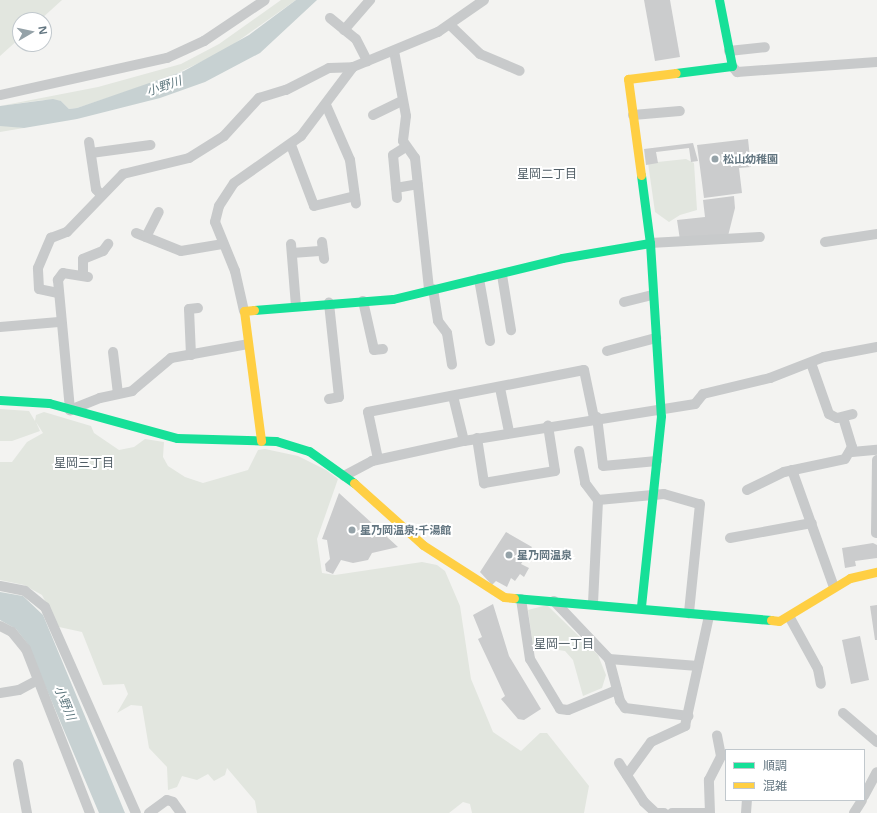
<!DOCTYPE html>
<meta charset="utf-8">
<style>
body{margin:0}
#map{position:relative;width:877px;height:813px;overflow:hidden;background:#f3f3f1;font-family:"Noto Sans","Noto Sans JP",sans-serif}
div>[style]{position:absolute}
.green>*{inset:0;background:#e2e6df}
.water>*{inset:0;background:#c7d1d2}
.building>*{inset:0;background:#cbcccd}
.street>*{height:10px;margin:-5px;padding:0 5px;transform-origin:5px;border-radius:5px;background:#c8cacb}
.fast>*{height:9px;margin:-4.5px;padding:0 4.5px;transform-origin:4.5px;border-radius:4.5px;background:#16e098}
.slow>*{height:9px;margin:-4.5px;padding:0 4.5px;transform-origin:4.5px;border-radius:4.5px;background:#ffcf43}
.dots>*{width:11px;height:11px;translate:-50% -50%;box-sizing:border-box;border:2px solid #fff;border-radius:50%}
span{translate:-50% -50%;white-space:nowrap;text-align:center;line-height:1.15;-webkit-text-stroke:4px #fff;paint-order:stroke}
.poi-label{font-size:11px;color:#637681;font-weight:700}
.left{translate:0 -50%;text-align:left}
.water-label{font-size:12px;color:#5f787f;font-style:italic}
.neighbourhood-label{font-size:12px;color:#515e66}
.legend{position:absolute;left:725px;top:749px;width:140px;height:52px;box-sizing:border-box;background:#fff;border:1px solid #c1c8cd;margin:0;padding:5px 7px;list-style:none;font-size:12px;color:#637681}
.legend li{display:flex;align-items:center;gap:8px;height:20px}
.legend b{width:20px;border:1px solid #c1c8cd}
.north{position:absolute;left:12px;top:12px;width:40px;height:40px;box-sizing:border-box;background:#fff;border:1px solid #c1c8cd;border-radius:50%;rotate:81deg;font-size:11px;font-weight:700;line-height:16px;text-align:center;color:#637681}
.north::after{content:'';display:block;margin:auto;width:14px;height:18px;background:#95a2a8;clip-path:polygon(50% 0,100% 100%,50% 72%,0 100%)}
</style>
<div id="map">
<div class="green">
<i style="clip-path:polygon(0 0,62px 0,40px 20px,20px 20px,20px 38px,0 56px)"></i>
<i style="clip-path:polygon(281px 0,296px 0,224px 51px,167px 78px,77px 108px,69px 109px,61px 101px,43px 100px,0 106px,98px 87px,181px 64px,219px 44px)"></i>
<i style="clip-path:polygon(0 126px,10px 126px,24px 128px,0 132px)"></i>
<i style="clip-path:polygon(686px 159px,694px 163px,697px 210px,680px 215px,669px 222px,655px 212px,648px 163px)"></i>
<i style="clip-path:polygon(0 409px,29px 411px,35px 421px,36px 415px,44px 412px,91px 426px,94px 433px,119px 450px,134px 447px,145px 439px,164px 442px,163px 457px,168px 466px,185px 477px,203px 483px,248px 470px,258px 450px,265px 449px,298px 456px,326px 470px,338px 479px,317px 539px,322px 573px,335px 575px,422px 562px,437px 565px,445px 571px,460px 606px,471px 679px,493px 732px,521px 751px,540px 733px,547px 733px,589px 786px,584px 813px,472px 813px,470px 804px,463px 802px,449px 813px,257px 813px,255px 801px,227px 768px,225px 775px,214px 781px,208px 774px,197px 780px,182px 776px,177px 787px,168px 790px,167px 767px,149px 748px,142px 706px,131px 705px,117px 713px,128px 694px,124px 684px,103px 685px,82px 632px,59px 627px,42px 595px,24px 585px,0 580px,0 462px,12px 462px,27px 442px,43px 433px,36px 422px,40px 431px,12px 441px,0 441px)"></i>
<i style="clip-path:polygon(547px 605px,598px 655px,606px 675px,602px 688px,583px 696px,573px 660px,565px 651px,533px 646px,528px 610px)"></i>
</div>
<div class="water">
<i style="clip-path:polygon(296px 0,317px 0,260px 53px,205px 82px,160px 98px,77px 119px,24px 128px,0 126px,0 106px,53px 99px,61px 101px,69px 109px,77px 108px,184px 71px,249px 35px)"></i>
<i style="clip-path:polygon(0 592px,23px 596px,43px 615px,125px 813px,99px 813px,27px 643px,16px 629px,0 620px)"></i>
</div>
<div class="building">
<i style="clip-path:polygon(644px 0,670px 0,680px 57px,655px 61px)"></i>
<i style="clip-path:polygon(748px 139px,751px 167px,739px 168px,742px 193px,704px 198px,697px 145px)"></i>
<i style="clip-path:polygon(693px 143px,698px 161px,691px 162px,689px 148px,656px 152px,658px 163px,646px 165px,644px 149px)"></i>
<i style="clip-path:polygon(734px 196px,735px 208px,728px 236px,680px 240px,677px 220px,705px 217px,703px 200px)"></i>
<i style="clip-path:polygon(339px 493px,398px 547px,372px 553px,368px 560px,353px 563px,341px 560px,333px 574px,326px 571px,325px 564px,330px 559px,327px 540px,322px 539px)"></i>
<i style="clip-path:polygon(506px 532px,532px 547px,521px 564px,529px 568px,524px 577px,520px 574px,515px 581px,511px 578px,507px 587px,496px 581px,492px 585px,480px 572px)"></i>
<i style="clip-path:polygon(873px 543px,877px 545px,877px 558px,855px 561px,856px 566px,845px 568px,842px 548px)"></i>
<i style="clip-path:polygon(493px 604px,509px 656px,541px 709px,524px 720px,518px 719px,501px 699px,505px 696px,478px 639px,482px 637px,473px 615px)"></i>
<i style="clip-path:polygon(877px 605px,877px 640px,875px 640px,870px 606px)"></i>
<i style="clip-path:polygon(860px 636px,869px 680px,851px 684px,842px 640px)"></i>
</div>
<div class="street">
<i style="left:330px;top:18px;width:33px;rotate:39deg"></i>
<i style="left:356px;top:39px;width:25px;rotate:63deg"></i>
<i style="left:450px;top:25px;width:42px;rotate:44deg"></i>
<i style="left:480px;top:54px;width:43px;rotate:23deg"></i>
<i style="left:344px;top:30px;width:40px;rotate:-49deg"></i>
<i style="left:394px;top:51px;width:66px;rotate:79.5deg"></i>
<i style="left:406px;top:116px;width:25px;rotate:97deg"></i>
<i style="left:403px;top:141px;width:21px;rotate:55deg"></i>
<i style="left:415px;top:158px;width:133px;rotate:83.9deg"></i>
<i style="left:729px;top:51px;width:36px;rotate:-6deg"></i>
<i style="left:732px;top:66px;width:8px;rotate:50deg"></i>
<i style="left:737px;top:72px;width:140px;rotate:-4.1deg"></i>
<i style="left:0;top:95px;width:171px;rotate:-12.5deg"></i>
<i style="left:167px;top:58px;width:41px;rotate:-24.7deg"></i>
<i style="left:204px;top:41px;width:73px;rotate:-33.9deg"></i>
<i style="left:326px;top:105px;width:60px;rotate:66.4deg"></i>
<i style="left:350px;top:160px;width:44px;rotate:82.2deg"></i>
<i style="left:373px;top:115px;width:32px;rotate:-26deg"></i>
<i style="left:633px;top:115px;width:47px;rotate:-4.9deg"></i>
<i style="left:89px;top:142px;width:48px;rotate:81.5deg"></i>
<i style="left:96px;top:189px;width:8px;rotate:50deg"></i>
<i style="left:291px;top:145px;width:65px;rotate:69.3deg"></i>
<i style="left:314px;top:206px;width:42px;rotate:-13.7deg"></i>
<i style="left:91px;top:153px;width:60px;rotate:-7.7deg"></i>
<i style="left:396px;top:188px;width:22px;rotate:-10deg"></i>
<i style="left:397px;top:198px;width:43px;rotate:-95.3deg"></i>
<i style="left:393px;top:155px;width:15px;rotate:-32deg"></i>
<i style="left:136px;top:233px;width:48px;rotate:21.8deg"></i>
<i style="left:181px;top:251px;width:43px;rotate:-9.5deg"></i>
<i style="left:146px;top:237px;width:28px;rotate:-63deg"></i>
<i style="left:322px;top:242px;width:17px;rotate:83deg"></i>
<i style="left:825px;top:242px;width:53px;rotate:-8.7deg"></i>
<i style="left:650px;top:243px;width:110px;rotate:-3.1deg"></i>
<i style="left:291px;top:244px;width:62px;rotate:85.4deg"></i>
<i style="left:292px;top:253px;width:31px;rotate:-4deg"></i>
<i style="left:502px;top:275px;width:56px;rotate:80.7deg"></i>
<i style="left:83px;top:276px;width:17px;rotate:-90deg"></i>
<i style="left:83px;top:259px;width:22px;rotate:-22deg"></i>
<i style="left:103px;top:251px;width:9px;rotate:-54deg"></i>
<i style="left:88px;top:277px;width:25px;rotate:-171deg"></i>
<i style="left:63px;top:273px;width:9px;rotate:126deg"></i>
<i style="left:58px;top:280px;width:131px;rotate:84.7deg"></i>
<i style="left:70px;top:410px;width:32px;rotate:-22deg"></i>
<i style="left:100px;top:398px;width:33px;rotate:-12deg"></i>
<i style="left:132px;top:391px;width:51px;rotate:-40.2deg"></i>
<i style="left:171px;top:358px;width:78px;rotate:-10.3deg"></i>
<i style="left:479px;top:279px;width:63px;rotate:79.9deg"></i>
<i style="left:433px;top:289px;width:32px;rotate:81deg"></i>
<i style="left:438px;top:321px;width:15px;rotate:53deg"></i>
<i style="left:447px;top:333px;width:32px;rotate:81deg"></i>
<i style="left:58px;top:293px;width:19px;rotate:-168deg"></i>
<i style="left:39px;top:289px;width:21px;rotate:-93deg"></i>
<i style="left:38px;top:268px;width:33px;rotate:-67deg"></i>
<i style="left:51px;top:238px;width:17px;rotate:-21deg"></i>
<i style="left:67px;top:232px;width:81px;rotate:-46deg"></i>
<i style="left:123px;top:174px;width:68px;rotate:-13.6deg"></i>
<i style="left:189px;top:158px;width:41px;rotate:-32.2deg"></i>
<i style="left:224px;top:136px;width:52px;rotate:-47.4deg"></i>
<i style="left:259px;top:98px;width:28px;rotate:-17deg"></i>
<i style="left:286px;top:90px;width:48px;rotate:-27.1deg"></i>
<i style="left:329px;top:68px;width:24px;rotate:-2deg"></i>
<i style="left:363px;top:301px;width:50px;rotate:77.3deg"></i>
<i style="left:374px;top:350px;width:9px;rotate:-6deg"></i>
<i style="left:624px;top:302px;width:29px;rotate:-14deg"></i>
<i style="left:244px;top:311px;width:41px;rotate:-102.7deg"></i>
<i style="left:235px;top:271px;width:53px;rotate:-112.2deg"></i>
<i style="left:215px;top:222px;width:16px;rotate:-76deg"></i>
<i style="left:219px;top:206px;width:27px;rotate:-57deg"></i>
<i style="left:234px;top:183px;width:82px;rotate:-35deg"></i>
<i style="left:301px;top:136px;width:86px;rotate:-53deg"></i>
<i style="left:353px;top:67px;width:92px;rotate:-22.4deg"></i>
<i style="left:438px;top:32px;width:56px;rotate:-34.8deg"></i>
<i style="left:0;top:327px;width:59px;rotate:-4.8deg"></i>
<i style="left:607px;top:351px;width:51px;rotate:-14.9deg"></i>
<i style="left:113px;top:352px;width:42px;rotate:83.2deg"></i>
<i style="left:191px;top:355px;width:46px;rotate:-92.5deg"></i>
<i style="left:189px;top:309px;width:9px;rotate:-6deg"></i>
<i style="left:811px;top:363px;width:54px;rotate:70.6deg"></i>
<i style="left:829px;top:414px;width:9px;rotate:27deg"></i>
<i style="left:837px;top:418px;width:16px;rotate:-14deg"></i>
<i style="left:500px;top:388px;width:45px;rotate:78.4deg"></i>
<i style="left:453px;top:396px;width:46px;rotate:76.3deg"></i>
<i style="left:329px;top:399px;width:10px;rotate:-11deg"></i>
<i style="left:339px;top:397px;width:95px;rotate:-96.1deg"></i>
<i style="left:597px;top:417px;width:49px;rotate:83deg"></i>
<i style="left:603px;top:466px;width:54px;rotate:-5.3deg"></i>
<i style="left:477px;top:438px;width:46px;rotate:81.2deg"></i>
<i style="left:484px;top:483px;width:72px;rotate:-9.6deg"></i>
<i style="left:555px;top:471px;width:46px;rotate:-98.8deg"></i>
<i style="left:579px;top:451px;width:33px;rotate:79deg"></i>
<i style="left:585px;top:483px;width:21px;rotate:53deg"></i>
<i style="left:598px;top:500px;width:66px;rotate:-5.2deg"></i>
<i style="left:664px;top:494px;width:37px;rotate:16deg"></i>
<i style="left:700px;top:504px;width:110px;rotate:95.8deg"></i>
<i style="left:852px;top:452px;width:25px;rotate:-5deg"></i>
<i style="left:378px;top:459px;width:48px;rotate:-102deg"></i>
<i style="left:368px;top:412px;width:220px;rotate:-11deg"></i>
<i style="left:584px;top:370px;width:49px;rotate:78.2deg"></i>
<i style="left:792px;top:470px;width:124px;rotate:70.3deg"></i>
<i style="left:344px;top:476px;width:32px;rotate:-28deg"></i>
<i style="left:372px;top:461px;width:94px;rotate:-12.3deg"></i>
<i style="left:464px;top:441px;width:234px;rotate:-9.1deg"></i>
<i style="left:695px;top:404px;width:13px;rotate:-51deg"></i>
<i style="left:703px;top:394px;width:69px;rotate:-13.4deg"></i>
<i style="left:770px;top:378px;width:58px;rotate:-21.3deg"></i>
<i style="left:824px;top:357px;width:54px;rotate:-10.7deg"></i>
<i style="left:747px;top:490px;width:41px;rotate:-25.9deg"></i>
<i style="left:784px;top:472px;width:62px;rotate:-12deg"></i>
<i style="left:845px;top:459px;width:14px;rotate:-60deg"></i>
<i style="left:852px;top:447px;width:30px;rotate:-107deg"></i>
<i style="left:876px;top:533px;width:73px;rotate:-89.2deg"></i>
<i style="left:730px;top:538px;width:83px;rotate:-10.4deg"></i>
<i style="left:0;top:586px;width:25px;rotate:11deg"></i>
<i style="left:25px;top:591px;width:26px;rotate:39deg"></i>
<i style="left:45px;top:607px;width:225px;rotate:66.2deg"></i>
<i style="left:521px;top:599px;width:61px;rotate:81.5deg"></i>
<i style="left:530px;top:659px;width:58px;rotate:59deg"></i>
<i style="left:560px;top:709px;width:8px;rotate:7deg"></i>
<i style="left:568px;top:710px;width:53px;rotate:-22.2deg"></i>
<i style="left:554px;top:601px;width:80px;rotate:46.5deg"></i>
<i style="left:609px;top:659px;width:43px;rotate:75.3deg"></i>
<i style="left:620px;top:701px;width:9px;rotate:54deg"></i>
<i style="left:625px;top:708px;width:64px;rotate:7.2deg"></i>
<i style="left:593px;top:603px;width:103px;rotate:-87.2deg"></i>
<i style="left:790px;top:618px;width:58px;rotate:61.2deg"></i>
<i style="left:818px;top:669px;width:15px;rotate:79deg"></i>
<i style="left:0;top:626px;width:13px;rotate:27deg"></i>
<i style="left:12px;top:632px;width:22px;rotate:51deg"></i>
<i style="left:26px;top:649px;width:176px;rotate:68.7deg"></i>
<i style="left:609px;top:659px;width:89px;rotate:4.5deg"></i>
<i style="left:0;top:693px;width:19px;rotate:-9deg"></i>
<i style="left:19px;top:690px;width:21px;rotate:-28deg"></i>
<i style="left:843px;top:713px;width:45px;rotate:40.5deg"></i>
<i style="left:619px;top:763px;width:46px;rotate:57.3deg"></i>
<i style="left:644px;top:802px;width:16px;rotate:43deg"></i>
<i style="left:656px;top:813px;width:8px"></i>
<i style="left:18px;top:764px;width:50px;rotate:79.6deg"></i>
<i style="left:627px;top:775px;width:41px;rotate:-54deg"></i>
<i style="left:651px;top:742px;width:38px;rotate:-25deg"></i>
<i style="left:685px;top:726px;width:113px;rotate:-77.7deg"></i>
<i style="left:864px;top:796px;width:27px;rotate:-62deg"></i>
<i style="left:149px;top:813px;width:22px;rotate:-36deg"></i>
<i style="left:167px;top:800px;width:6px;rotate:18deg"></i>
<i style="left:173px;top:802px;width:14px;rotate:54deg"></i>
<i style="left:672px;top:813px;width:36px"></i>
<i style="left:710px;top:813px;width:33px;rotate:-92deg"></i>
<i style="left:709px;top:780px;width:27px;rotate:-63deg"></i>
<i style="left:721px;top:756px;width:21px;rotate:-101deg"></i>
<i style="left:746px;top:813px;width:13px;rotate:-86deg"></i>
<i style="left:854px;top:813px;width:15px;rotate:-58deg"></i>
</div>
<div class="fast">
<i style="left:676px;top:73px;width:56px;rotate:-7.1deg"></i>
<i style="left:732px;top:66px;width:67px;rotate:-101.1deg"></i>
<i style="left:641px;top:175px;width:69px;rotate:82.5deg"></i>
<i style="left:650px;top:243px;width:173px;rotate:86.4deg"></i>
<i style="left:661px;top:416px;width:192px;rotate:96deg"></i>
<i style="left:254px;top:310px;width:139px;rotate:-4.5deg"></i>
<i style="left:393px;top:299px;width:174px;rotate:-13.6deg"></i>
<i style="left:562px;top:258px;width:89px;rotate:-9.7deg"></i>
<i style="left:0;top:400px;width:49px;rotate:3.5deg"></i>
<i style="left:49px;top:403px;width:133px;rotate:15.3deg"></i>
<i style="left:177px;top:438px;width:99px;rotate:1.7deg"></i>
<i style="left:276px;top:441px;width:34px;rotate:17deg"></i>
<i style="left:309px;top:451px;width:55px;rotate:35.4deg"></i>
<i style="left:514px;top:598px;width:258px;rotate:4.9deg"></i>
</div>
<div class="slow">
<i style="left:641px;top:175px;width:97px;rotate:-97.7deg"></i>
<i style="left:628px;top:79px;width:48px;rotate:-7.1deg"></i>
<i style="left:254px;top:310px;width:10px;rotate:174deg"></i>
<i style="left:244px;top:311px;width:131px;rotate:82.5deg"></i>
<i style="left:354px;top:483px;width:93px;rotate:41.9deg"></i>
<i style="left:423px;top:545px;width:96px;rotate:32.7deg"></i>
<i style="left:504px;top:597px;width:10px;rotate:6deg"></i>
<i style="left:771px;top:620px;width:8px;rotate:7deg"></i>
<i style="left:779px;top:621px;width:83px;rotate:-31.2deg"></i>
<i style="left:850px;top:578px;width:28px;rotate:-13deg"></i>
</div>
<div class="dots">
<i style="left:715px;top:159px;background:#95a2a8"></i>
<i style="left:352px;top:530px;background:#95a2a8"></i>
<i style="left:509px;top:555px;background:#95a2a8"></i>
</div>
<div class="poi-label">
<span class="left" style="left:723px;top:159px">松山幼稚園</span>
<span class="left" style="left:360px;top:530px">星乃岡温泉;千湯館</span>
<span class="left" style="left:517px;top:555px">星乃岡温泉</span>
</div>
<div class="water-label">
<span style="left:164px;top:86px;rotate:-19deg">小野川</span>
<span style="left:65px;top:703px;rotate:67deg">小野川</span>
</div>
<div class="neighbourhood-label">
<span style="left:547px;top:174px">星岡二丁目</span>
<span style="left:84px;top:463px">星岡三丁目</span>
<span style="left:564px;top:644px">星岡一丁目</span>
</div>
<ul class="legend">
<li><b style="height:5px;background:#16e098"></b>順調</li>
<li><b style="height:5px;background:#ffcf43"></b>混雑</li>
</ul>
<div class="north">N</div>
</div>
